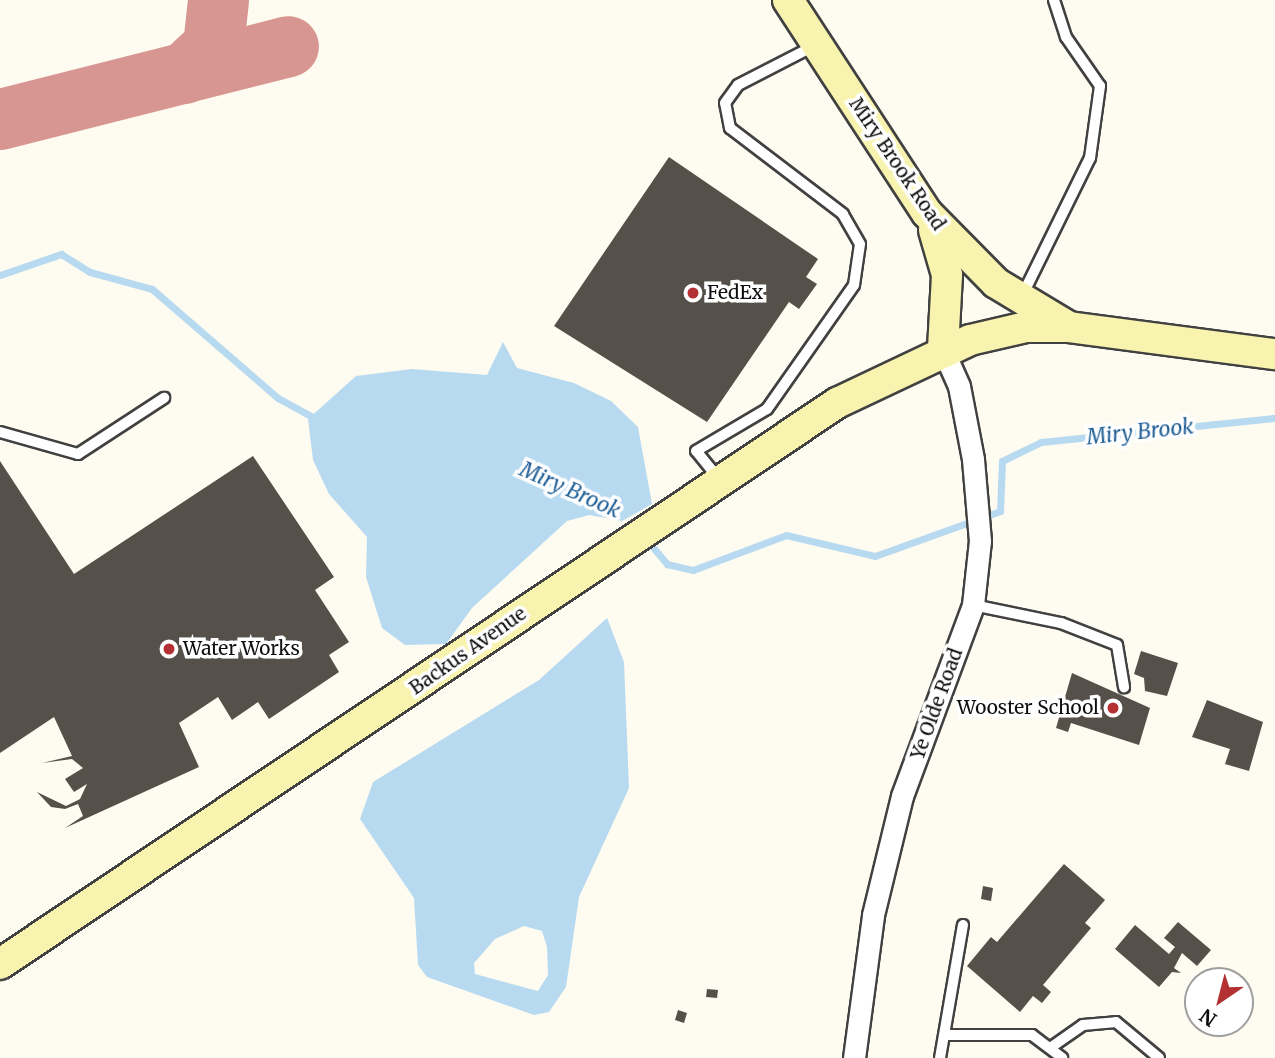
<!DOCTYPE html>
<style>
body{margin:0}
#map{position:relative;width:1275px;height:1058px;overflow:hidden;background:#fefbf0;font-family:Merriweather,serif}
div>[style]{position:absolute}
.water>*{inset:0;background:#b8daf1}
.stream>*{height:7px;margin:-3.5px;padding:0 3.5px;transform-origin:3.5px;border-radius:3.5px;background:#b8daf1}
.taxiway>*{height:61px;margin:-30.5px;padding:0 30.5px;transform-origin:30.5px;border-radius:30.5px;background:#d89692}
.building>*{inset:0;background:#56504b}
.roads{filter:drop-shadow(2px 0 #414141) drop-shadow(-2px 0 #414141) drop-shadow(0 2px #414141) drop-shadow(0 -2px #414141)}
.lane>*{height:10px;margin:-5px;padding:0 5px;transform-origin:5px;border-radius:5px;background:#fff}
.street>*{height:21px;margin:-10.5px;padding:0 10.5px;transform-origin:10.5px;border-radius:10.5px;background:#fff}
.secondary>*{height:30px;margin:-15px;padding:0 15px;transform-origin:15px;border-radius:15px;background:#f9f3b0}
.dots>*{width:19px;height:19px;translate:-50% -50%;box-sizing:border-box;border:4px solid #fff;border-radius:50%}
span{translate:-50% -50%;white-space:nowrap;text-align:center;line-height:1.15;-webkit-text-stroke:7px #fff;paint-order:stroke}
.street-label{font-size:19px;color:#0e0e0e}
.poi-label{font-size:19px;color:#0e0e0e}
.left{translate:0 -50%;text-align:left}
.right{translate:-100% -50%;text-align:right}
.water-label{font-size:21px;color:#215f96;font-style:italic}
.north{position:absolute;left:1184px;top:967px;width:70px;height:70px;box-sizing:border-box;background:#fff;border:2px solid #9f9f9f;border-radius:50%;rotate:215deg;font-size:19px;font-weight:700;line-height:28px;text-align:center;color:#0e0e0e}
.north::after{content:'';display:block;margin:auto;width:24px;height:32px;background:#b33133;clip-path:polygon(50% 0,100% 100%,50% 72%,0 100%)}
</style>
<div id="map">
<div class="water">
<i style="clip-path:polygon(503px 342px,517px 368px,574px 383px,611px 401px,638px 427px,652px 504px,622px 521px,589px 515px,567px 521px,472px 608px,446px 644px,405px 645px,382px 628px,366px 577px,367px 537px,329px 494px,313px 460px,308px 419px,356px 376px,412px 369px,487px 375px)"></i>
<i style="clip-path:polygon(evenodd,607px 618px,624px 662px,629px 788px,579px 897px,566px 987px,549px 1012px,534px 1015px,427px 977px,418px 965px,414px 898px,360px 819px,373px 782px,539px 680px,607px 618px,524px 926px,542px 931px,547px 947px,548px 975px,538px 991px,475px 974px,474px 963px,495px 939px,524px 926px)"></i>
</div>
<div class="stream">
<i style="left:0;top:275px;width:65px;rotate:-19deg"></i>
<i style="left:61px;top:254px;width:34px;rotate:32deg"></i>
<i style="left:90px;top:272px;width:64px;rotate:15.3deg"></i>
<i style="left:152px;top:289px;width:167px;rotate:40.9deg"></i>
<i style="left:278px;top:398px;width:46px;rotate:28.8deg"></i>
<i style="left:646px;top:539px;width:33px;rotate:50deg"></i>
<i style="left:667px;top:564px;width:27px;rotate:13deg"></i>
<i style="left:693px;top:570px;width:99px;rotate:-20.6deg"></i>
<i style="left:786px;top:535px;width:91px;rotate:13.3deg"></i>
<i style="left:875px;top:556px;width:133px;rotate:-19.8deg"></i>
<i style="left:1000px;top:511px;width:50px;rotate:-87.7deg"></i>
<i style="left:1002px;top:461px;width:43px;rotate:-26deg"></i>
<i style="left:1041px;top:442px;width:235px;rotate:-5.9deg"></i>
</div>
<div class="taxiway">
<i style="left:184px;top:73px;width:40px;rotate:-43deg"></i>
<i style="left:213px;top:46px;width:46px;rotate:-83.8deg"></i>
<i style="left:0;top:119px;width:297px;rotate:-14.2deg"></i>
</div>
<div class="building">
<i style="clip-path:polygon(669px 157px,818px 259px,806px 277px,817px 284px,799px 309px,789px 302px,707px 422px,554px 326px)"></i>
<i style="clip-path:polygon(253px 456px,334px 577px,315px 590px,349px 642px,329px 655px,339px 672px,269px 719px,258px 702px,232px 720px,218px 697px,179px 723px,199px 767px,65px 828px,83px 816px,78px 804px,65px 809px,51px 807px,37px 792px,66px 806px,80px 799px,87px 784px,74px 792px,65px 779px,83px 768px,72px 759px,42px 763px,72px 756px,54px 717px,0 753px,0 461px,74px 574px)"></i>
<i style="clip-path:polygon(1141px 651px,1178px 663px,1167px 696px,1145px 691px,1144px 678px,1134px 674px)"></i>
<i style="clip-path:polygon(1072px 673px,1150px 708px,1139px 745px,1071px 723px,1068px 732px,1056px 728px)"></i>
<i style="clip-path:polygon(1207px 700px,1263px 722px,1249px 771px,1225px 764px,1230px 749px,1192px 737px)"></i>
<i style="clip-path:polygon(1064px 864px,1105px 900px,1085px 923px,1091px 928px,1043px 985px,1051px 992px,1042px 1003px,1033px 996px,1020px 1012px,967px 966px,991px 937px,997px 942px)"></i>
<i style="clip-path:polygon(983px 886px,993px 888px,991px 901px,981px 899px)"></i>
<i style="clip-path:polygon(1178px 922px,1211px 950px,1197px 966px,1182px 953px,1174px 968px,1181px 973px,1172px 972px,1159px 987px,1115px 949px,1135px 925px,1169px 954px,1175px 947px,1164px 938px)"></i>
<i style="clip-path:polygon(707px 989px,718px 990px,717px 998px,706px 997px)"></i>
<i style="clip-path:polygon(678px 1010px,687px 1013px,684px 1023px,675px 1020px)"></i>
</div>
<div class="roads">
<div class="lane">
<i style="left:1022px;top:296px;width:154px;rotate:-63.8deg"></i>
<i style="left:1090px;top:158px;width:73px;rotate:-82.1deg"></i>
<i style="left:1100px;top:86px;width:60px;rotate:-124.8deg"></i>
<i style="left:1066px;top:37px;width:39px;rotate:-108deg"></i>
<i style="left:0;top:432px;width:81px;rotate:15.8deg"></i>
<i style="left:78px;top:454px;width:103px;rotate:-33.1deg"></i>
<i style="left:719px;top:479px;width:36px;rotate:-129deg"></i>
<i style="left:696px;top:451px;width:82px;rotate:-30.6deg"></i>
<i style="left:767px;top:409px;width:151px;rotate:-54.9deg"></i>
<i style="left:854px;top:285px;width:41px;rotate:-81.7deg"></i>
<i style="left:860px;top:244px;width:34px;rotate:-120deg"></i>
<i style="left:843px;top:214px;width:142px;rotate:-142.7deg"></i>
<i style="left:730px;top:128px;width:25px;rotate:-101deg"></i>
<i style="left:725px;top:103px;width:22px;rotate:-54deg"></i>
<i style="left:738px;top:85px;width:85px;rotate:-27.2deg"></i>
<i style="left:973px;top:605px;width:90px;rotate:11.6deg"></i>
<i style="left:1061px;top:623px;width:60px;rotate:21.4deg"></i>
<i style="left:1117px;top:645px;width:43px;rotate:80.5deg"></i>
<i style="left:945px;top:1035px;width:87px"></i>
<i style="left:1032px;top:1035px;width:38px;rotate:37deg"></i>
<i style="left:1050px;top:1048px;width:40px;rotate:-34.9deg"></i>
<i style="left:1083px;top:1025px;width:33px;rotate:-5deg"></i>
<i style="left:1116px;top:1022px;width:56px;rotate:39.9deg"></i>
<i style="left:940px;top:1058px;width:135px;rotate:-80.2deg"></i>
</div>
<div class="street">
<i style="left:854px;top:1058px;width:144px;rotate:-82.4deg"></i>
<i style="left:873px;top:915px;width:122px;rotate:-76.3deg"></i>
<i style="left:902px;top:796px;width:204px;rotate:-69.6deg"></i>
<i style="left:973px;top:605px;width:64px;rotate:-83.8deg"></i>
<i style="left:980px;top:541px;width:82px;rotate:-94.9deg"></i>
<i style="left:973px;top:459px;width:74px;rotate:-100.9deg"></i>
<i style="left:959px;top:386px;width:39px;rotate:-114deg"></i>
</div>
<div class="secondary">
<i style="left:788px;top:0;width:254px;rotate:56.9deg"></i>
<i style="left:927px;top:213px;width:98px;rotate:45.4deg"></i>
<i style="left:996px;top:283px;width:85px;rotate:31.1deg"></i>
<i style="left:1069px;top:327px;width:208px;rotate:7.5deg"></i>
<i style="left:934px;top:230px;width:47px;rotate:73.9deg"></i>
<i style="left:947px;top:275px;width:75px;rotate:93.1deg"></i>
<i style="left:0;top:964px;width:1008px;rotate:-33.83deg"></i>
<i style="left:837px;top:403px;width:147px;rotate:-25.3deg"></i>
<i style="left:970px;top:340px;width:57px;rotate:-13.1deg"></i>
<i style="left:1026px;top:327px;width:43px"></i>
</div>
</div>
<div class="dots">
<i style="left:693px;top:293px;background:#b33133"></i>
<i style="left:169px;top:649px;background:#b33133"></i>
<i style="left:1113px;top:708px;background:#b33133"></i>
</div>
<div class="street-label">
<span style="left:897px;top:164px;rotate:56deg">Miry Brook Road</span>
<span style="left:468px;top:651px;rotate:-35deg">Backus Avenue</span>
<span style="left:937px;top:704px;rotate:-70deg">Ye Olde Road</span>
</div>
<div class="poi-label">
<span class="left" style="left:707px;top:293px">FedEx</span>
<span class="left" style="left:183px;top:649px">Water Works</span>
<span class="right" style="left:1099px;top:708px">Wooster School</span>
</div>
<div class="water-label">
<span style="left:1140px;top:432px;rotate:-6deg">Miry Brook</span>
<span style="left:570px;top:490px;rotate:24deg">Miry Brook</span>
</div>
<div class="north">N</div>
</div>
